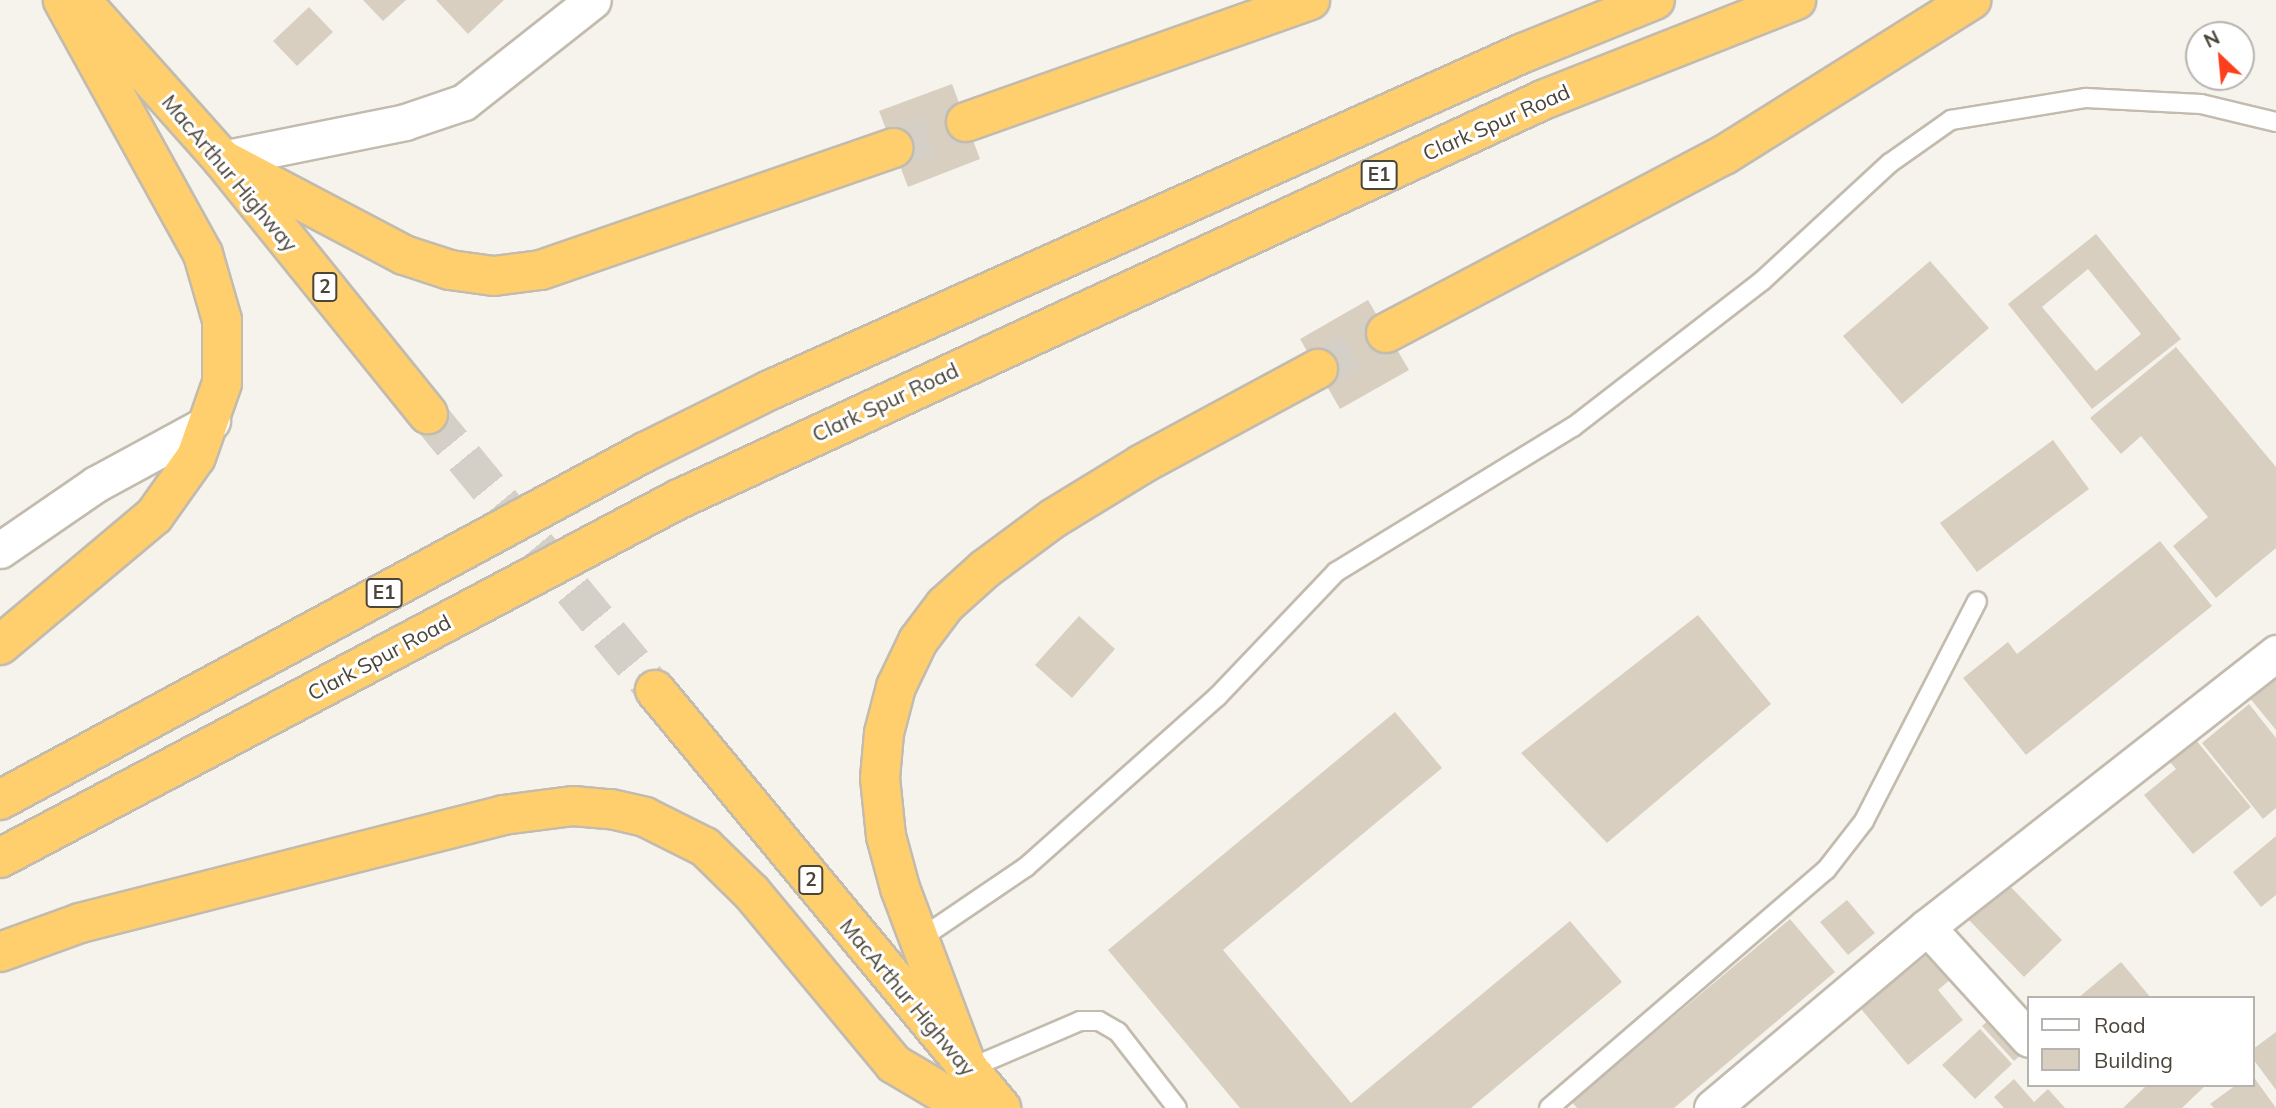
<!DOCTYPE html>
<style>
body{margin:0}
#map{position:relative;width:2276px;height:1108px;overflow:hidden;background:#f6f3ec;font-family:Mulish,sans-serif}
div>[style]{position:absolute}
.building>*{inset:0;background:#d8cfc1}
.highway-tunnel>*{height:38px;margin-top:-19px;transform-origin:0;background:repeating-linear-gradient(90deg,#d4d0c8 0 38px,transparent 0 57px)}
.roads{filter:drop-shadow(2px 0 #c2bbae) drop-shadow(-2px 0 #c2bbae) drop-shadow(0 2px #c2bbae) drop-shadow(0 -2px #c2bbae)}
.lane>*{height:18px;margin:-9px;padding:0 9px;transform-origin:9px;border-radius:9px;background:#fff}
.street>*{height:35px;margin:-17.5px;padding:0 17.5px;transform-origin:17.5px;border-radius:17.5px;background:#fff}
.highway>*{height:38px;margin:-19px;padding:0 19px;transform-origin:19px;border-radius:19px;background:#ffcf6e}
span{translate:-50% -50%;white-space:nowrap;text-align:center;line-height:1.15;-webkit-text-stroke:6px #fff;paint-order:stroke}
.shield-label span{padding:2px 5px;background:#fff;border:2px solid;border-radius:5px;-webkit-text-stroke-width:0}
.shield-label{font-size:19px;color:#4b4439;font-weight:700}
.street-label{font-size:21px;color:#4b4439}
.legend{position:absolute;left:2027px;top:996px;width:228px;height:91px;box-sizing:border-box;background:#fff;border:2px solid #b7b4b0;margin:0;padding:9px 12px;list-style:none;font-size:21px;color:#4b4439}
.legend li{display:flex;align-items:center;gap:14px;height:35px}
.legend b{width:35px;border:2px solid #b7b4b0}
.north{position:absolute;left:2185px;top:21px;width:70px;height:70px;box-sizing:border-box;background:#fff;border:2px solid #b7b4b0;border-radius:50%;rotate:334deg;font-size:19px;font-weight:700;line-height:28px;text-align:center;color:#4b4439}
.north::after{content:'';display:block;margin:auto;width:24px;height:32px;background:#fc3f1d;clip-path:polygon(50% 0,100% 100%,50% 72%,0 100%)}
</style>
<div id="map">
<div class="building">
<i style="clip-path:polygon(363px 0,406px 0,383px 21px)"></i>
<i style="clip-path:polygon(436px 0,504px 0,468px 34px)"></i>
<i style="clip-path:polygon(309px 7px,333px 32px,297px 66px,273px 41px)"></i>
<i style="clip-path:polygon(952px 84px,980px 159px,908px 187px,879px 111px)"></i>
<i style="clip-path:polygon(evenodd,2096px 234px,2181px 339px,2092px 409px,2008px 304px,2096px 234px,2088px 269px,2141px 334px,2096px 371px,2042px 307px,2088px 269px)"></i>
<i style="clip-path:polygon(1930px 261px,1989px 328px,1902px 404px,1843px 336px)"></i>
<i style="clip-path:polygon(1368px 300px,1409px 370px,1340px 409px,1300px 339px)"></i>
<i style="clip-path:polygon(2176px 347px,2276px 467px,2276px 548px,2216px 598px,2173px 546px,2208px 517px,2141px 436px,2121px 454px,2090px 418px)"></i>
<i style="clip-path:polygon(2053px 440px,2089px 489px,1977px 572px,1940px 523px)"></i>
<i style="clip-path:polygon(2160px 541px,2212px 606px,2026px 755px,1963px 678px,2008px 642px,2017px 654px)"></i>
<i style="clip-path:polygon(1698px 615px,1771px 704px,1607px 843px,1521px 753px)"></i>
<i style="clip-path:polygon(1079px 616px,1115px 649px,1072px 698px,1035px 665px)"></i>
<i style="clip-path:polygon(2276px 664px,2276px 730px,2244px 691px)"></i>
<i style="clip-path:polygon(2249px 704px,2276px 738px,2276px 808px,2263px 819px,2202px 743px)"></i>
<i style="clip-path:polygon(1395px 712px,1442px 768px,1223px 950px,1351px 1103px,1570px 921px,1622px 982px,1471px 1108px,1240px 1108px,1108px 950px)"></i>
<i style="clip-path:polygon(2191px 734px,2251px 807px,2193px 854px,2144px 795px,2176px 769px,2165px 756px)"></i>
<i style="clip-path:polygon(2276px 836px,2276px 895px,2261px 907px,2233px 872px)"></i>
<i style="clip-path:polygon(2007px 883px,2062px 940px,2024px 977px,1969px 920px)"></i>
<i style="clip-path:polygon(1847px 900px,1875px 933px,1848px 955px,1820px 922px)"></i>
<i style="clip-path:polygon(1790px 919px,1835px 972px,1674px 1108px,1577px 1108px,1572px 1102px)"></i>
<i style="clip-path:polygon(1936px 947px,1958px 973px,1938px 990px,1963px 1020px,1908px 1065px,1861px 1009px)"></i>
<i style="clip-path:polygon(2121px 962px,2151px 998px,2078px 998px)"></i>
<i style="clip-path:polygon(1995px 1014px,2028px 1049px,2014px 1061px,1982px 1026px)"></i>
<i style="clip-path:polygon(1980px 1029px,2012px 1064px,1975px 1099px,1942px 1065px)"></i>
<i style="clip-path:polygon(2276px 1032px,2276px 1090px,2253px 1059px,2253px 1049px)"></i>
<i style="clip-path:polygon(2253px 1076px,2276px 1108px,2214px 1108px,2210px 1104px,2236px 1085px,2253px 1085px)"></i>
<i style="clip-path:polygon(2014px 1079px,2034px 1102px,2048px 1089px,2065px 1108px,2004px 1108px,1994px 1097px)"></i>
<i style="clip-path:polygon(2147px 1085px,2206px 1085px,2182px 1108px,2123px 1108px)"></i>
</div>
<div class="highway-tunnel">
<i style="left:893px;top:148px;width:77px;rotate:-19.6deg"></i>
<i style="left:1318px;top:369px;width:77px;rotate:-27.9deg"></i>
<i style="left:428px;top:414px;width:357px;rotate:50.6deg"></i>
</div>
<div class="roads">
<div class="lane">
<i style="left:920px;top:939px;width:128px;rotate:-34.2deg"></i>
<i style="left:1026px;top:867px;width:256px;rotate:-41.7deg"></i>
<i style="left:1217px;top:697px;width:173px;rotate:-46.4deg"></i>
<i style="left:1336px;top:572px;width:278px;rotate:-31.5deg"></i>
<i style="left:1573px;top:427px;width:239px;rotate:-37.7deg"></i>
<i style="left:1762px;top:281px;width:174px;rotate:-42.7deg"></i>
<i style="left:1890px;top:163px;width:75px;rotate:-35.2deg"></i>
<i style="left:1951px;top:120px;width:137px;rotate:-9.3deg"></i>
<i style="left:2086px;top:98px;width:115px;rotate:3deg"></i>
<i style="left:2201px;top:104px;width:77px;rotate:13.5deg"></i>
<i style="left:968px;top:1069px;width:122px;rotate:-23.2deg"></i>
<i style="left:1080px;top:1021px;width:19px"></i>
<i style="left:1099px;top:1021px;width:22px;rotate:30deg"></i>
<i style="left:1118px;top:1032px;width:96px;rotate:52.2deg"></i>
<i style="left:1549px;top:1108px;width:365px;rotate:-40.7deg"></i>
<i style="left:1826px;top:870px;width:62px;rotate:-52.2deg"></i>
<i style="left:1864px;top:821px;width:247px;rotate:-62.8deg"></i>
</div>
<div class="street">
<i style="left:222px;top:159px;width:187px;rotate:-11.4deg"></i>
<i style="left:405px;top:122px;width:62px;rotate:-18.7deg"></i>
<i style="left:464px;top:102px;width:164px;rotate:-38.3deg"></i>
<i style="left:0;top:550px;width:116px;rotate:-34.5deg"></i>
<i style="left:96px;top:484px;width:132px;rotate:-28.5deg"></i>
<i style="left:1927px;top:927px;width:151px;rotate:47.7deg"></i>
<i style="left:1712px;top:1108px;width:281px;rotate:-40.1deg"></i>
<i style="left:1927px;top:927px;width:444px;rotate:-38.1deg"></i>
</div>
<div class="highway">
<i style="left:84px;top:4px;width:208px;rotate:48.3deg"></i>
<i style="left:222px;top:159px;width:328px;rotate:51.1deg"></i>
<i style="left:966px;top:122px;width:365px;rotate:-19.5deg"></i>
<i style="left:222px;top:159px;width:206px;rotate:27.8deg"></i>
<i style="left:404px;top:255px;width:48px;rotate:18.1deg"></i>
<i style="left:450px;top:270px;width:44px;rotate:7.8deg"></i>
<i style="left:494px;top:276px;width:47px;rotate:-7.3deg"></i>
<i style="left:541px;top:270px;width:373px;rotate:-19.1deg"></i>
<i style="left:1386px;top:333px;width:382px;rotate:-27.8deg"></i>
<i style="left:1724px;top:155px;width:292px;rotate:-32.1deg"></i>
<i style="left:0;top:645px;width:201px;rotate:-40deg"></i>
<i style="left:154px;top:516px;width:72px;rotate:-54.6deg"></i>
<i style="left:196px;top:457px;width:78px;rotate:-70.6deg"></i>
<i style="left:222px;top:383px;width:63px;rotate:-90deg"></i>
<i style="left:222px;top:320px;width:69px;rotate:-106.1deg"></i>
<i style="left:203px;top:254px;width:290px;rotate:-118.9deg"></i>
<i style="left:655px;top:690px;width:543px;rotate:50.38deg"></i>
<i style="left:0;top:800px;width:733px;rotate:-28.35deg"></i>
<i style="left:645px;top:452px;width:140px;rotate:-26.4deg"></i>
<i style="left:770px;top:390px;width:825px;rotate:-24.11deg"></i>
<i style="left:1523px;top:53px;width:142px;rotate:-21.9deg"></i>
<i style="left:0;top:858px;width:768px;rotate:-27.87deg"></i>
<i style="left:679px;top:499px;width:954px;rotate:-24.79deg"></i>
<i style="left:1545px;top:99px;width:270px;rotate:-21.5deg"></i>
<i style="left:0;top:952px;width:85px;rotate:-19.9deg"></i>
<i style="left:80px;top:923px;width:437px;rotate:-14.3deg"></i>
<i style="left:503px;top:815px;width:71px;rotate:-7.3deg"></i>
<i style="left:573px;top:806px;width:38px;rotate:5deg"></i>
<i style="left:611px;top:809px;width:35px;rotate:13deg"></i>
<i style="left:645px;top:817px;width:67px;rotate:26.6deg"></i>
<i style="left:705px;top:847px;width:66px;rotate:44.4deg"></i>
<i style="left:752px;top:893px;width:222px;rotate:50.3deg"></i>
<i style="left:894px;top:1064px;width:86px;rotate:30.7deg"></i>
<i style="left:968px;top:1069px;width:193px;rotate:-110.6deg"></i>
<i style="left:900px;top:888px;width:54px;rotate:-105.1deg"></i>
<i style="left:886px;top:836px;width:58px;rotate:-95.9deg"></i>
<i style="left:880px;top:778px;width:45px;rotate:-84.9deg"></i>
<i style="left:884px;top:733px;width:48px;rotate:-75.4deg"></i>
<i style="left:896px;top:687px;width:51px;rotate:-64.4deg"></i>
<i style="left:918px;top:641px;width:45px;rotate:-53.1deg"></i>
<i style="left:945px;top:605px;width:54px;rotate:-42deg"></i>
<i style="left:985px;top:569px;width:86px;rotate:-36.5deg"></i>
<i style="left:1054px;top:518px;width:103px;rotate:-31.5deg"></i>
<i style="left:1142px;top:464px;width:200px;rotate:-28.4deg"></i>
</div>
</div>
<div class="shield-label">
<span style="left:1379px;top:175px">E1</span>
<span style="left:325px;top:287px">2</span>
<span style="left:384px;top:593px">E1</span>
<span style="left:811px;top:880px">2</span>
</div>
<div class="street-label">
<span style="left:1496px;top:122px;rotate:-24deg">Clark Spur Road</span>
<span style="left:230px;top:173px;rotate:50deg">MacArthur Highway</span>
<span style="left:885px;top:402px;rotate:-25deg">Clark Spur Road</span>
<span style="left:379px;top:657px;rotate:-28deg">Clark Spur Road</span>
<span style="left:908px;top:997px;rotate:50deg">MacArthur Highway</span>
</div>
<ul class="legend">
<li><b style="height:9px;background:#fff"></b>Road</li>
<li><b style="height:19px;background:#d8cfc1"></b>Building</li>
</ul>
<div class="north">N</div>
</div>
